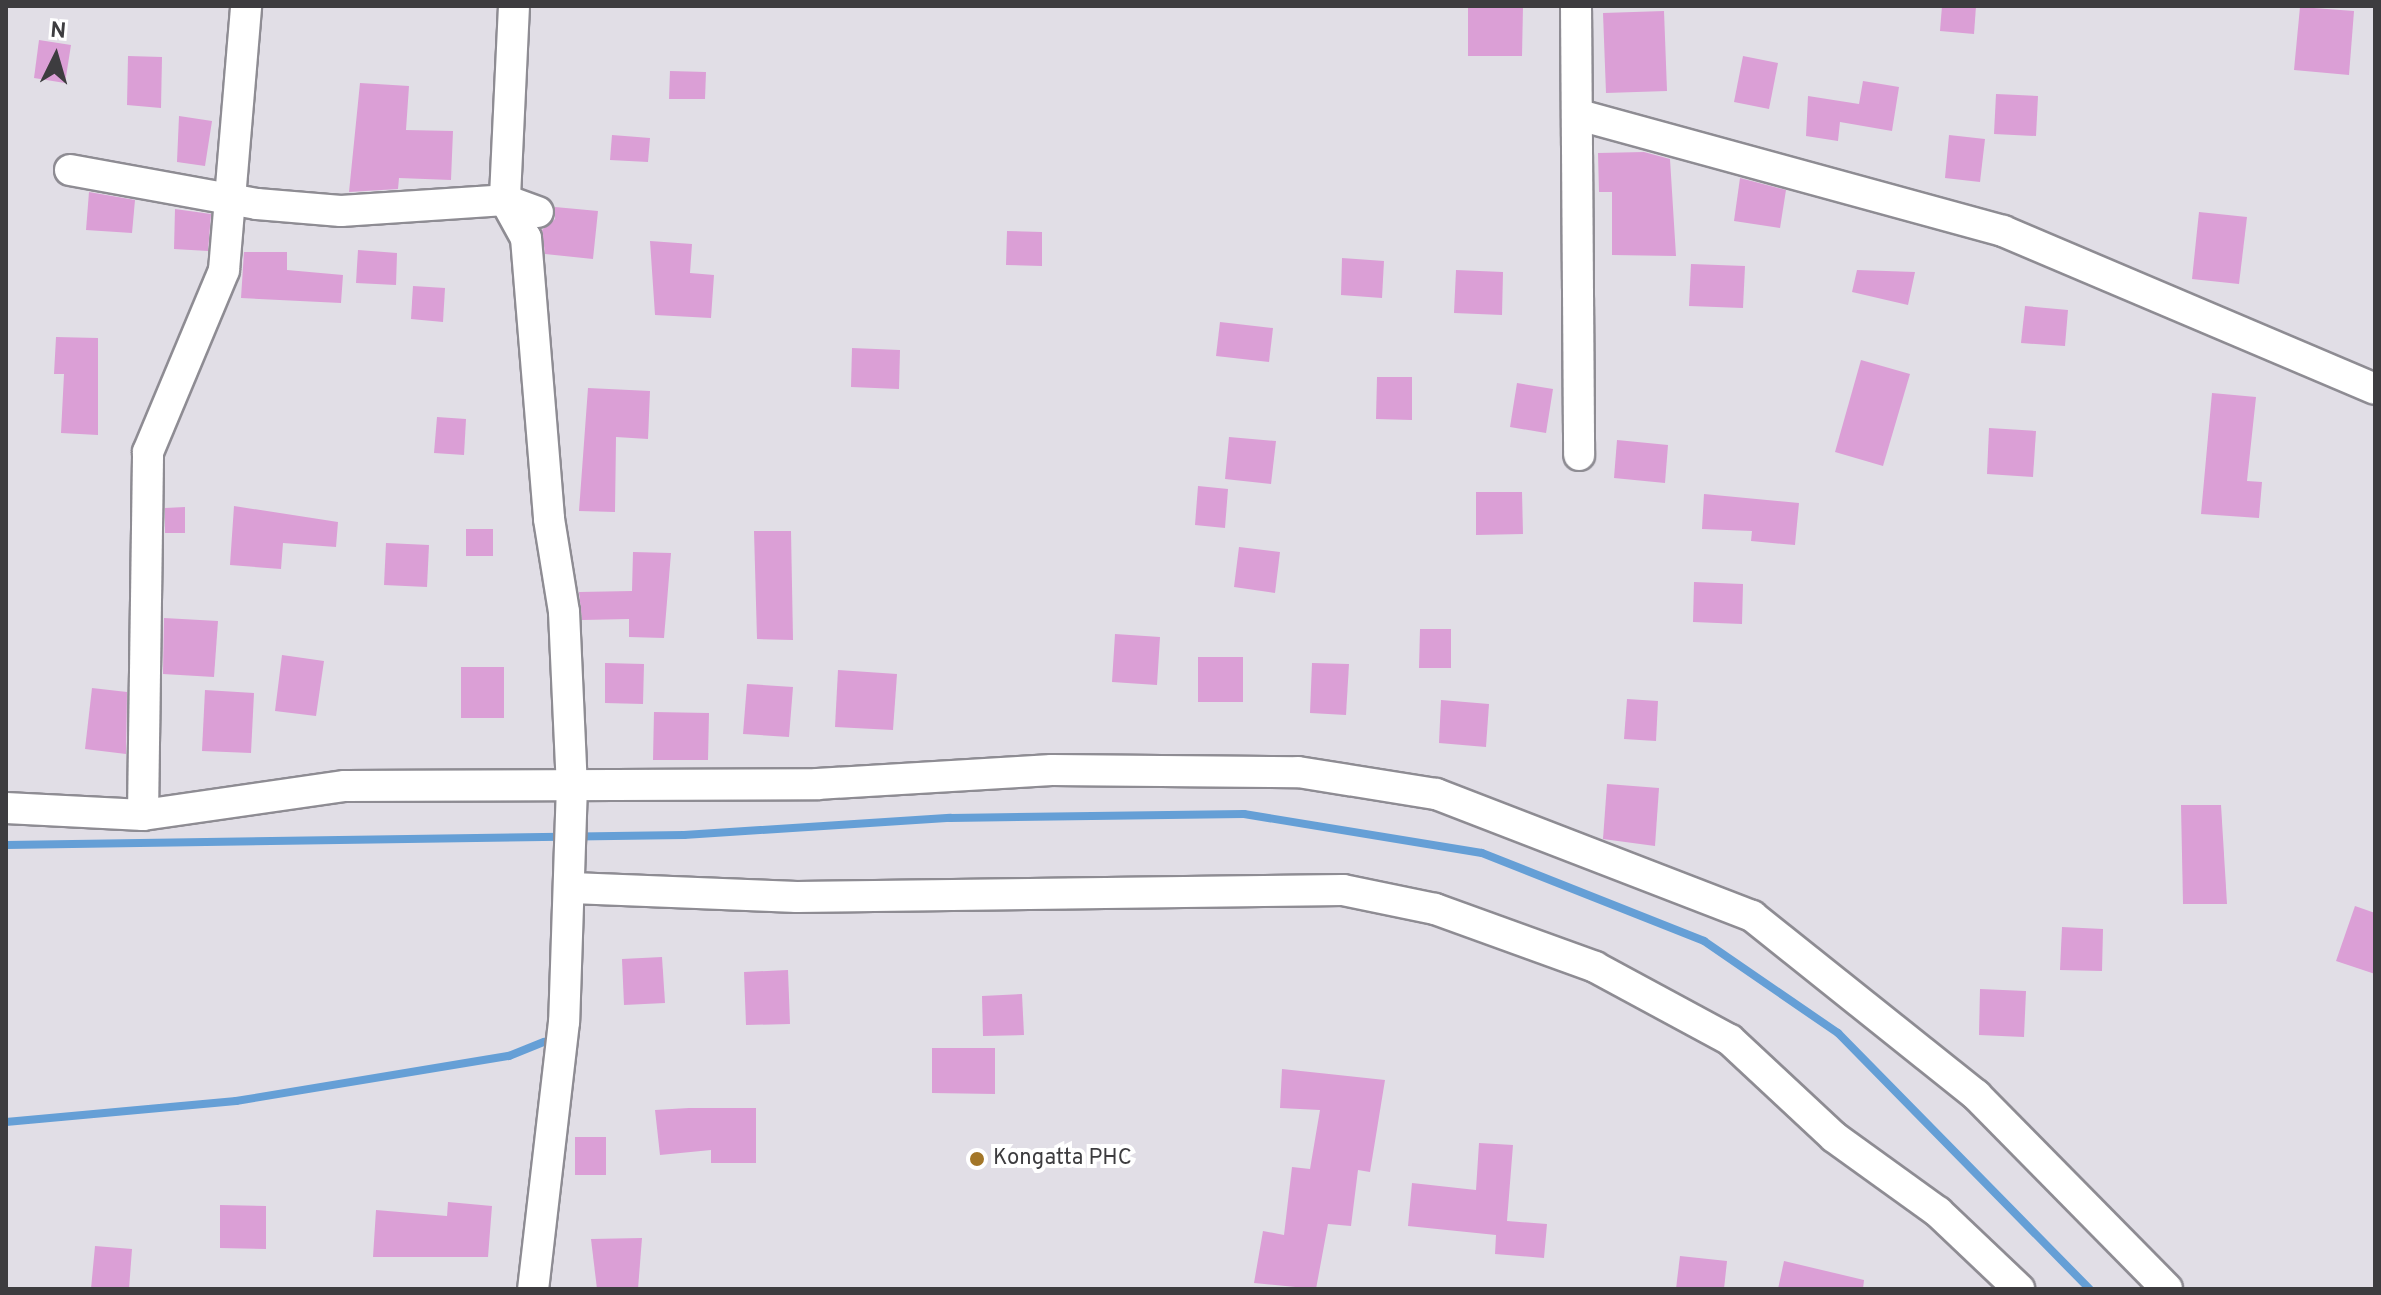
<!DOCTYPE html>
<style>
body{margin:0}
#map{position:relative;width:2381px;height:1295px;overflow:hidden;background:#e1dee6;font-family:Overpass,sans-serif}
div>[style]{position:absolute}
.stream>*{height:8px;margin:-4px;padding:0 4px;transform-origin:4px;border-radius:4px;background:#659fd6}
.building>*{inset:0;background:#db9fd6}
.roads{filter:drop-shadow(2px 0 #8e8c93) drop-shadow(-2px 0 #8e8c93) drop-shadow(0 2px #8e8c93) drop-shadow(0 -2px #8e8c93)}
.minor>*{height:30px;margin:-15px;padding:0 15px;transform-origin:15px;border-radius:15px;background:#fff}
.dots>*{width:22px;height:22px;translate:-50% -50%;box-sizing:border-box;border:4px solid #fff;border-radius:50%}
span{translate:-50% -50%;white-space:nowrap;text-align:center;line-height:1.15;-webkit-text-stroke:8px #fff;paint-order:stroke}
.poi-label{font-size:22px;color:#3d3c3f}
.left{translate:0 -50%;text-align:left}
.frame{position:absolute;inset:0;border:8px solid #3d3c3f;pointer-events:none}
.north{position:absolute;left:16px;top:16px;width:80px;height:80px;-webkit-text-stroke:6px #fff;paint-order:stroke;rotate:5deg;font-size:22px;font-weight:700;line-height:32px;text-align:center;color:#3d3c3f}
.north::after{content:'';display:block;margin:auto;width:28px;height:36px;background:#3d3c3f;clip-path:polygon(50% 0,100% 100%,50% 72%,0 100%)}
</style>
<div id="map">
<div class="stream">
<i style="left:6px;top:845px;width:678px;rotate:-0.85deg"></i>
<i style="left:684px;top:835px;width:267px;rotate:-3.7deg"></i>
<i style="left:950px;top:818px;width:294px;rotate:-0.8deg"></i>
<i style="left:1244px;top:814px;width:241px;rotate:9.3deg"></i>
<i style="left:1482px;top:853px;width:239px;rotate:21.6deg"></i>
<i style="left:1704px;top:941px;width:163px;rotate:34.5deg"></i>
<i style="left:1838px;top:1033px;width:359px;rotate:45.5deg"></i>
<i style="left:6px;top:1122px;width:231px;rotate:-5.2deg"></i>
<i style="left:236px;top:1101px;width:277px;rotate:-9.4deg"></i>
<i style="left:509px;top:1056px;width:38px;rotate:-22deg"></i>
</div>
<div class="building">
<i style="clip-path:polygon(1468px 6px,1523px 6px,1522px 56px,1468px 56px)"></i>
<i style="clip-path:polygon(1942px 6px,1976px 6px,1974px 34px,1940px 31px)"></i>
<i style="clip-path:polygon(2300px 7px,2354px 11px,2349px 75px,2294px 70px)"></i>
<i style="clip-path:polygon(1664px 11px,1667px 91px,1606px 93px,1603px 13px)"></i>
<i style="clip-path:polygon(39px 40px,71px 45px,65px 83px,34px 78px)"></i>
<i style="clip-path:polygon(128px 56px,162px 57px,161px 108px,127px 105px)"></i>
<i style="clip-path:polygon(1743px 56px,1778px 63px,1769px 109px,1734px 102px)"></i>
<i style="clip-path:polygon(670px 71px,706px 72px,705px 99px,669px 99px)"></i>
<i style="clip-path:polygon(1863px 81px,1899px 87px,1892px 131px,1840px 122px,1838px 141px,1806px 136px,1808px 96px,1859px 104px)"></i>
<i style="clip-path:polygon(360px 83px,409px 86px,406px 130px,453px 131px,451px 180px,399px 178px,398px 189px,349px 192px)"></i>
<i style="clip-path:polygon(1996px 94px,2038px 96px,2036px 136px,1994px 134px)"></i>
<i style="clip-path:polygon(179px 116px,212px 121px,205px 166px,177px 162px)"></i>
<i style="clip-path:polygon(612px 135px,650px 138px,648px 162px,610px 160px)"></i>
<i style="clip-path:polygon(1949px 135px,1985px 139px,1980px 182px,1945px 178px)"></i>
<i style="clip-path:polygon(1644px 152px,1670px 159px,1676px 256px,1612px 255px,1612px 192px,1599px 192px,1598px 153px)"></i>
<i style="clip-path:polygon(1740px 178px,1786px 190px,1780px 228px,1734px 221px)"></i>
<i style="clip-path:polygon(89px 192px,135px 200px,132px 233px,86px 230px)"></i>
<i style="clip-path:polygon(555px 207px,598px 211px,593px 259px,545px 254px,542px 230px,555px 219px)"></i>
<i style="clip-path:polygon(175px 209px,211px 214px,208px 251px,174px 249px)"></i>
<i style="clip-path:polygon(2199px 212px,2247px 217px,2239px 284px,2192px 279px)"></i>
<i style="clip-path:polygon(1007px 231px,1042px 232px,1042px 266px,1006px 265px)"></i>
<i style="clip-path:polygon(650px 241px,692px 244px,690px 273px,714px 275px,711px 318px,655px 315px)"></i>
<i style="clip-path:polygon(358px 250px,397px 253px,396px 285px,356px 283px)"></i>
<i style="clip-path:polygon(244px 252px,287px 252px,287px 270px,343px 275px,341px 303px,241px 298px)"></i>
<i style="clip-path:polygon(1342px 258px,1384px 261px,1382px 298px,1341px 295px)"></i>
<i style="clip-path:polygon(1691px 264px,1745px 266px,1743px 308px,1689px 306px)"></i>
<i style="clip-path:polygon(1456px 270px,1503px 272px,1502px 315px,1454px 313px)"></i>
<i style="clip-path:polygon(1857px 270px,1915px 272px,1908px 305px,1852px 292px)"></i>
<i style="clip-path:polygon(413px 286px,445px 288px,443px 322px,411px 319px)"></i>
<i style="clip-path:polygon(2025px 306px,2068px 310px,2065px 346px,2021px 343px)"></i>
<i style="clip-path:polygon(1220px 322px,1273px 328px,1269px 362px,1216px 356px)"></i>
<i style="clip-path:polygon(56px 337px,98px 338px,98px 435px,61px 433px,64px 374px,54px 374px)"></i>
<i style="clip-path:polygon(852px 348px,900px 350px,899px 389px,851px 387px)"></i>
<i style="clip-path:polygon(1861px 360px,1910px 374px,1883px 466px,1835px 452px)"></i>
<i style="clip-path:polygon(1377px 377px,1412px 377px,1412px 420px,1376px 419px)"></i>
<i style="clip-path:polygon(1517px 383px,1553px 389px,1546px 433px,1510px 427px)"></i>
<i style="clip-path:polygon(588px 388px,650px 391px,648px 439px,616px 437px,615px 512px,579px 511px)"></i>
<i style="clip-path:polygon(2212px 393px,2256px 397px,2247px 481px,2262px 482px,2259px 518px,2201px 514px)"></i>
<i style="clip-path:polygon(437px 417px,466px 419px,464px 455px,434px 453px)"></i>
<i style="clip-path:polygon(1989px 428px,2036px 431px,2033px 477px,1987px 474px)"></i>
<i style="clip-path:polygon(1229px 437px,1276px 441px,1271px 484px,1225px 479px)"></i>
<i style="clip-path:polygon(1617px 440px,1668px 445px,1665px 483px,1614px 478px)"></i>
<i style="clip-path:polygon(1198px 486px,1228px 489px,1225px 528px,1195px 525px)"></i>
<i style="clip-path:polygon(1476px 492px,1522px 492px,1523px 534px,1476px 535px)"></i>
<i style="clip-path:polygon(1704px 494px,1799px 503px,1795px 545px,1751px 541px,1752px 531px,1702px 529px)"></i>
<i style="clip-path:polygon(234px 506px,338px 522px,336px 547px,283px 543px,281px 569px,230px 565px)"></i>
<i style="clip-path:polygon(185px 507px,185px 533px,165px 533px,165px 508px)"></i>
<i style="clip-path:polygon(466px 529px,493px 529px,493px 556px,466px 556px)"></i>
<i style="clip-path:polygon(754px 531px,791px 531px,793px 640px,757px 639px)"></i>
<i style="clip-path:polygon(386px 543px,429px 545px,427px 587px,384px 585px)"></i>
<i style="clip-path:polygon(1239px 547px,1280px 552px,1275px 593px,1234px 587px)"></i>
<i style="clip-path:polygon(633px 552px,671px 553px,664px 638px,629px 637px,629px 619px,582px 620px,579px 592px,632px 591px)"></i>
<i style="clip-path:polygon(1694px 582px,1743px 584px,1742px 624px,1693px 622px)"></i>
<i style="clip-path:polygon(164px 618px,218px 621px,214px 677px,163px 674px)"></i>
<i style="clip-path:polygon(1420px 629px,1451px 629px,1451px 668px,1419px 668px)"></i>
<i style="clip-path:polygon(1115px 634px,1160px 637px,1157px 685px,1112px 682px)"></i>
<i style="clip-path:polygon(282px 655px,324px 661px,316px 716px,275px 711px)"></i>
<i style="clip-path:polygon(1198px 657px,1243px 657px,1243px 702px,1198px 702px)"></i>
<i style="clip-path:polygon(605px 663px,644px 664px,643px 704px,605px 703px)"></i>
<i style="clip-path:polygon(1312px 663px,1349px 664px,1346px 715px,1310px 713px)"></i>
<i style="clip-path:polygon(461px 667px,504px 667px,504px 718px,461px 718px)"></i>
<i style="clip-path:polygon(838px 670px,897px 674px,893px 730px,835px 727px)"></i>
<i style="clip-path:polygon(747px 684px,793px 687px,789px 737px,743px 734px)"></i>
<i style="clip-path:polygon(92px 688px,127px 692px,126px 754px,85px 749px)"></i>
<i style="clip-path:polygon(205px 690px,254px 693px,251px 753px,202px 751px)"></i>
<i style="clip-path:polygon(1627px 699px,1658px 701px,1656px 741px,1624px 739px)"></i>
<i style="clip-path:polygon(1441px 700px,1489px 704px,1486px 747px,1439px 743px)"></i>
<i style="clip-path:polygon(654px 712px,709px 713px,708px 760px,653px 760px)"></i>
<i style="clip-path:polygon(1607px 784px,1659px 788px,1655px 846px,1603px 839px)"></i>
<i style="clip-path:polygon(2181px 805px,2221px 805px,2227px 904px,2183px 904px)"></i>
<i style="clip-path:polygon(2355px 906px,2375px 913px,2375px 974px,2336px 961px)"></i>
<i style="clip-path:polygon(2062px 927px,2103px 929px,2102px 971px,2060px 970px)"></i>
<i style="clip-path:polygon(662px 957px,665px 1003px,624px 1005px,622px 959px)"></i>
<i style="clip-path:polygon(788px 970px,790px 1024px,746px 1025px,744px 972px)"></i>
<i style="clip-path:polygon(1980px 989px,2026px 991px,2024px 1037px,1979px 1035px)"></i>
<i style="clip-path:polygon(1022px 994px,1024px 1035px,983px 1036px,982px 996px)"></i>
<i style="clip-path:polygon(932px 1048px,995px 1048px,995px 1094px,932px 1093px)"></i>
<i style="clip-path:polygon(1282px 1069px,1385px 1080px,1370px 1172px,1358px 1170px,1351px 1226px,1328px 1224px,1316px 1289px,1254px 1283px,1263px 1231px,1284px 1235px,1292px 1167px,1310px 1169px,1320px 1110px,1280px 1108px)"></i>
<i style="clip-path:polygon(689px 1108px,756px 1108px,756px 1163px,711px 1163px,711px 1150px,660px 1155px,655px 1110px)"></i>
<i style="clip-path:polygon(575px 1137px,606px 1137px,606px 1175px,575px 1175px)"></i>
<i style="clip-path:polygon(1479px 1143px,1513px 1145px,1507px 1221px,1547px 1224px,1544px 1258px,1495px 1254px,1496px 1235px,1408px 1226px,1412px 1183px,1476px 1190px)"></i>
<i style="clip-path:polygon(448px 1202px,492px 1206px,488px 1257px,373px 1257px,376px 1210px,447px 1216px)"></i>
<i style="clip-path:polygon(220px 1205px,266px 1206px,266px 1249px,220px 1248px)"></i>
<i style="clip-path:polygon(642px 1238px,638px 1289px,597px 1289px,591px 1239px)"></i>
<i style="clip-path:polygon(95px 1246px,132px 1249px,129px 1289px,91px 1289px)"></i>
<i style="clip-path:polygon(1680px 1256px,1727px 1261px,1724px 1289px,1676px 1289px)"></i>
<i style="clip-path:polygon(1784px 1261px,1864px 1280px,1863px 1289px,1778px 1289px)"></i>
</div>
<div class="roads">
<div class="minor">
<i style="left:514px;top:6px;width:194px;rotate:92.7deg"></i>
<i style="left:505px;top:200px;width:43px;rotate:61.1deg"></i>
<i style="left:526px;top:238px;width:282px;rotate:85.3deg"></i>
<i style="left:549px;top:519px;width:94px;rotate:80.8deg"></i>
<i style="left:564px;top:612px;width:173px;rotate:87.4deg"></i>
<i style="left:572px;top:785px;width:237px;rotate:91.9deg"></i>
<i style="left:564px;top:1022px;width:269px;rotate:96.6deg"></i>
<i style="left:1576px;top:6px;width:449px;rotate:89.6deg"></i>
<i style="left:1579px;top:115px;width:440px;rotate:15.3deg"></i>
<i style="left:2003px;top:231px;width:404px;rotate:23deg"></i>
<i style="left:70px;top:170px;width:190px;rotate:10.3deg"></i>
<i style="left:257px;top:204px;width:84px;rotate:4.8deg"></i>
<i style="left:341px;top:211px;width:164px;rotate:-3.8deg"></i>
<i style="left:505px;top:200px;width:35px;rotate:20deg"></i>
<i style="left:6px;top:808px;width:137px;rotate:2.9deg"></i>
<i style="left:143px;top:815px;width:204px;rotate:-8.2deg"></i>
<i style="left:345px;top:786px;width:472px;rotate:-0.2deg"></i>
<i style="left:817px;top:784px;width:235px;rotate:-3.4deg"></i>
<i style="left:1052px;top:770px;width:246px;rotate:0.5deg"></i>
<i style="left:1298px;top:772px;width:140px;rotate:9.1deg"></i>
<i style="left:1436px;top:794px;width:339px;rotate:21.1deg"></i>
<i style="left:1752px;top:916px;width:287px;rotate:38.6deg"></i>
<i style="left:1976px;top:1095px;width:272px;rotate:45.4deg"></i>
<i style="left:143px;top:815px;width:363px;rotate:-89.2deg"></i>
<i style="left:148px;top:452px;width:197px;rotate:-67.3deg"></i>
<i style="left:224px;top:270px;width:265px;rotate:-85.2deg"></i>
<i style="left:572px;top:888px;width:225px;rotate:2.3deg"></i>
<i style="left:797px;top:897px;width:546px;rotate:-0.73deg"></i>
<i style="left:1343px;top:890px;width:94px;rotate:11.7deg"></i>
<i style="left:1435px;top:909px;width:170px;rotate:19.9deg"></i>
<i style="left:1595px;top:967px;width:153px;rotate:28.4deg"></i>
<i style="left:1730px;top:1040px;width:142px;rotate:43deg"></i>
<i style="left:1834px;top:1137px;width:128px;rotate:35.8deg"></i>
<i style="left:1938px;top:1212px;width:112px;rotate:43.5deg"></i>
</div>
</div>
<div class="dots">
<i style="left:977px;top:1159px;background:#a37628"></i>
</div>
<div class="poi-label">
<span class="left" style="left:993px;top:1159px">Kongatta PHC</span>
</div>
<div class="frame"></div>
<div class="north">N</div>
</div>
